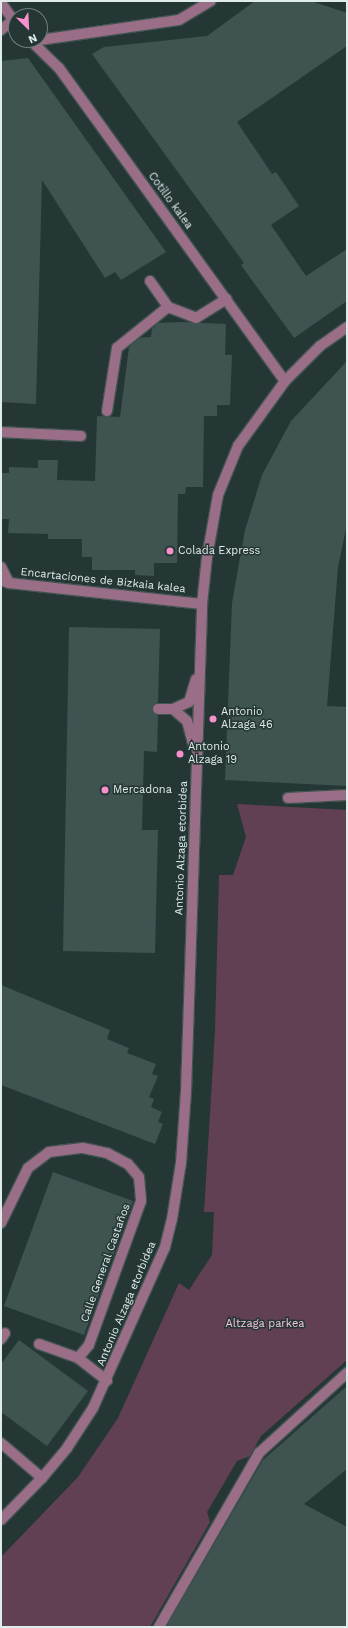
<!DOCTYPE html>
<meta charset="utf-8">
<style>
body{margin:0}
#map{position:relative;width:348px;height:1628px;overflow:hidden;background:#243735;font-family:"Work Sans",sans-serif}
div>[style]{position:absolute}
.green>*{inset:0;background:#624053}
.building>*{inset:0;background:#3f5351}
.roads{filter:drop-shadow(1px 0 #425452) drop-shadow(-1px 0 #425452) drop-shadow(0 1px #425452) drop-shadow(0 -1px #425452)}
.minor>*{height:10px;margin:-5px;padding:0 5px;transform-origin:5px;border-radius:5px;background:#9a6e87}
.dots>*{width:11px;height:11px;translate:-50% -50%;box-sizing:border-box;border:2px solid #243735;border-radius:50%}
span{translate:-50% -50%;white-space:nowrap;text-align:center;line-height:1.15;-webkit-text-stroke:3px #243735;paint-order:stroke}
.street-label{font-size:11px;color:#e0ecea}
.poi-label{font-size:11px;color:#e0ecea}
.left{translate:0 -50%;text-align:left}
.park-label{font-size:11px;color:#f6c3df}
.frame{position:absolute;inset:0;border:2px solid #e0ecea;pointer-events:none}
.north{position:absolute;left:8px;top:8px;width:40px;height:40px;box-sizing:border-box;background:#243735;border:1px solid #6f7f7d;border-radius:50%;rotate:156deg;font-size:11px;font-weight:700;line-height:16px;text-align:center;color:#e0ecea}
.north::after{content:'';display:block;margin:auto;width:14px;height:18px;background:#f790cd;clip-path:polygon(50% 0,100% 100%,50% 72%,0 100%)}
</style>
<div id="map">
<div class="green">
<i style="clip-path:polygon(237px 804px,347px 810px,347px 1360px,261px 1436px,250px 1456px,237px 1461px,207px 1512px,210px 1522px,150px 1627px,1px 1627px,1px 1557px,78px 1477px,118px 1418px,179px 1283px,189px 1290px,212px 1255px,214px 1212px,204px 1212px,215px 1031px,219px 875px,233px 875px,246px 837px)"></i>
</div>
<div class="building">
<i style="clip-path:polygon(255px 1px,311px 1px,347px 13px,347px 46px,237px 122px,272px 174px,276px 172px,299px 206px,271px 225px,306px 276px,347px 249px,347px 301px,294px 338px,241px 265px,244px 263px,92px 54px,104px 47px,207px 36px)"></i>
<i style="clip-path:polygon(28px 58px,166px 252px,121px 280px,115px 272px,105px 278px,42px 180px,36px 404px,1px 402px,1px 61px)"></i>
<i style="clip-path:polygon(182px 322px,226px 324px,225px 355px,232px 355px,230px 405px,217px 405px,217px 416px,204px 416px,203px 487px,186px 487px,185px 494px,178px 494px,177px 563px,154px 563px,154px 576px,135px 575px,135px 570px,92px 570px,92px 557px,82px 557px,82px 539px,48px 539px,48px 534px,8px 533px,9px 519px,1px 519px,1px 473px,9px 473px,9px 467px,38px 468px,38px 460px,58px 460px,57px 480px,95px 481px,97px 416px,120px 417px,129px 347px,139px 338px,151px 337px,152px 329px,158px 323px)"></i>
<i style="clip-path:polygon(347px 361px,347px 524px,338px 567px,327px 706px,347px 707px,347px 786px,225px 780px,232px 603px,245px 530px,262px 475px,291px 421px)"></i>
<i style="clip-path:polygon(69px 627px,160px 629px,158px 702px,152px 709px,158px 716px,157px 752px,144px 751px,142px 830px,158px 830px,155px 953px,63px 951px)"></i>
<i style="clip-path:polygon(1px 985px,110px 1030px,107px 1039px,129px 1048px,127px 1053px,156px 1064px,152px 1074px,158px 1076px,149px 1097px,154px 1099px,151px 1107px,162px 1112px,158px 1122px,163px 1124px,155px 1144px,1px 1085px)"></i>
<i style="clip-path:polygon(53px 1172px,133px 1201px,84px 1335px,4px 1306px)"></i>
<i style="clip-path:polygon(19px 1340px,88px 1391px,47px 1446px,1px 1412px,1px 1364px)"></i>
<i style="clip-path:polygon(347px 1386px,347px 1469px,304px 1504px,347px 1527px,347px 1627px,166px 1627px,263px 1460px)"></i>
</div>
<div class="roads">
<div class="minor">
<i style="left:1px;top:3px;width:26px;rotate:54deg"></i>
<i style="left:1px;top:30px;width:16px;rotate:-40deg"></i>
<i style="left:30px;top:40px;width:40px;rotate:44deg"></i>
<i style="left:59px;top:68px;width:386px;rotate:54.2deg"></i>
<i style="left:40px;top:40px;width:140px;rotate:-8.2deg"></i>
<i style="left:179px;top:20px;width:37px;rotate:-31deg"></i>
<i style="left:150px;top:281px;width:32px;rotate:55deg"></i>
<i style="left:107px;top:411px;width:64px;rotate:-81deg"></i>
<i style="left:117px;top:348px;width:65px;rotate:-38.8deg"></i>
<i style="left:168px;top:307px;width:30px;rotate:21deg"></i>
<i style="left:196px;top:318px;width:36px;rotate:-32deg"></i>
<i style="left:1px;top:432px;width:80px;rotate:2.9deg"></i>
<i style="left:1px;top:567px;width:18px;rotate:63deg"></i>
<i style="left:1px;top:580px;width:9px;rotate:21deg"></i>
<i style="left:9px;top:583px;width:194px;rotate:6.2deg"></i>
<i style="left:158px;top:709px;width:15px"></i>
<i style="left:173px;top:709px;width:18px;rotate:41deg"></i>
<i style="left:187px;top:721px;width:24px;rotate:75deg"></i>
<i style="left:173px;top:709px;width:17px;rotate:-24deg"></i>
<i style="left:189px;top:702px;width:24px;rotate:-73deg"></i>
<i style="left:288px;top:798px;width:59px;rotate:-2.9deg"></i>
<i style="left:1px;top:1223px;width:61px;rotate:-63.9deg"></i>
<i style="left:28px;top:1168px;width:26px;rotate:-37deg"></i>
<i style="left:49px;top:1152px;width:34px;rotate:-7deg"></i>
<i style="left:83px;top:1148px;width:25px;rotate:12deg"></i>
<i style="left:107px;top:1153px;width:24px;rotate:28deg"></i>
<i style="left:128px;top:1164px;width:17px;rotate:50deg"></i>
<i style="left:139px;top:1177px;width:24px;rotate:85deg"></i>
<i style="left:141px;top:1201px;width:153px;rotate:109.9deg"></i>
<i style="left:89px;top:1345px;width:17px;rotate:130deg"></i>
<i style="left:78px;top:1358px;width:37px;rotate:38deg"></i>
<i style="left:1px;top:1339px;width:7px;rotate:-56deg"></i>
<i style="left:39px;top:1344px;width:41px;rotate:19.7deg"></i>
<i style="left:1px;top:1443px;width:54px;rotate:40.5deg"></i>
<i style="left:1px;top:1520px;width:59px;rotate:-45.7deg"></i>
<i style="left:42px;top:1478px;width:39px;rotate:-50deg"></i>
<i style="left:67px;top:1448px;width:48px;rotate:-57deg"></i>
<i style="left:93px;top:1408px;width:176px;rotate:-65.9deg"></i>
<i style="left:165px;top:1247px;width:29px;rotate:-76deg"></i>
<i style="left:172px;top:1219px;width:57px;rotate:-80.9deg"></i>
<i style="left:181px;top:1163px;width:71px;rotate:-86deg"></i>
<i style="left:186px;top:1092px;width:488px;rotate:-88.1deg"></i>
<i style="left:202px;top:604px;width:47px;rotate:-83.9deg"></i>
<i style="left:207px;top:557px;width:63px;rotate:-79.9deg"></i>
<i style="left:218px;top:495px;width:53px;rotate:-67.8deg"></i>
<i style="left:238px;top:446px;width:80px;rotate:-54.1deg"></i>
<i style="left:285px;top:381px;width:49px;rotate:-45deg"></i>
<i style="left:320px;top:346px;width:33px;rotate:-35deg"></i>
<i style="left:159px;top:1627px;width:201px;rotate:-60.1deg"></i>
<i style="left:259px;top:1453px;width:119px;rotate:-42.3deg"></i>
</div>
</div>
<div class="dots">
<i style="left:170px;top:551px;background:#f790cd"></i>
<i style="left:213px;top:719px;background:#f790cd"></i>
<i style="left:180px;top:754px;background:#f790cd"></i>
<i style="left:105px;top:790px;background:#f790cd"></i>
</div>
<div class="street-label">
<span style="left:170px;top:201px;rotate:54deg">Cotillo kalea</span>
<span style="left:103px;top:581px;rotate:6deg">Encartaciones de Bizkaia kalea</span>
<span style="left:182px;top:848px;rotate:-88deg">Antonio Alzaga etorbidea</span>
<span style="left:106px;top:1263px;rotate:-70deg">Calle General Castaños</span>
<span style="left:127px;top:1304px;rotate:-67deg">Antonio Alzaga etorbidea</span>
</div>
<div class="poi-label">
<span class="left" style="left:178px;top:551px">Colada Express</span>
<span class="left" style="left:221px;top:719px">Antonio<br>Alzaga 46</span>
<span class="left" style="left:188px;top:754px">Antonio<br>Alzaga 19</span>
<span class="left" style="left:113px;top:790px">Mercadona</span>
</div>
<div class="park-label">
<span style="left:265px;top:1324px">Altzaga parkea</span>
</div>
<div class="frame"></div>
<div class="north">N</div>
</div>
